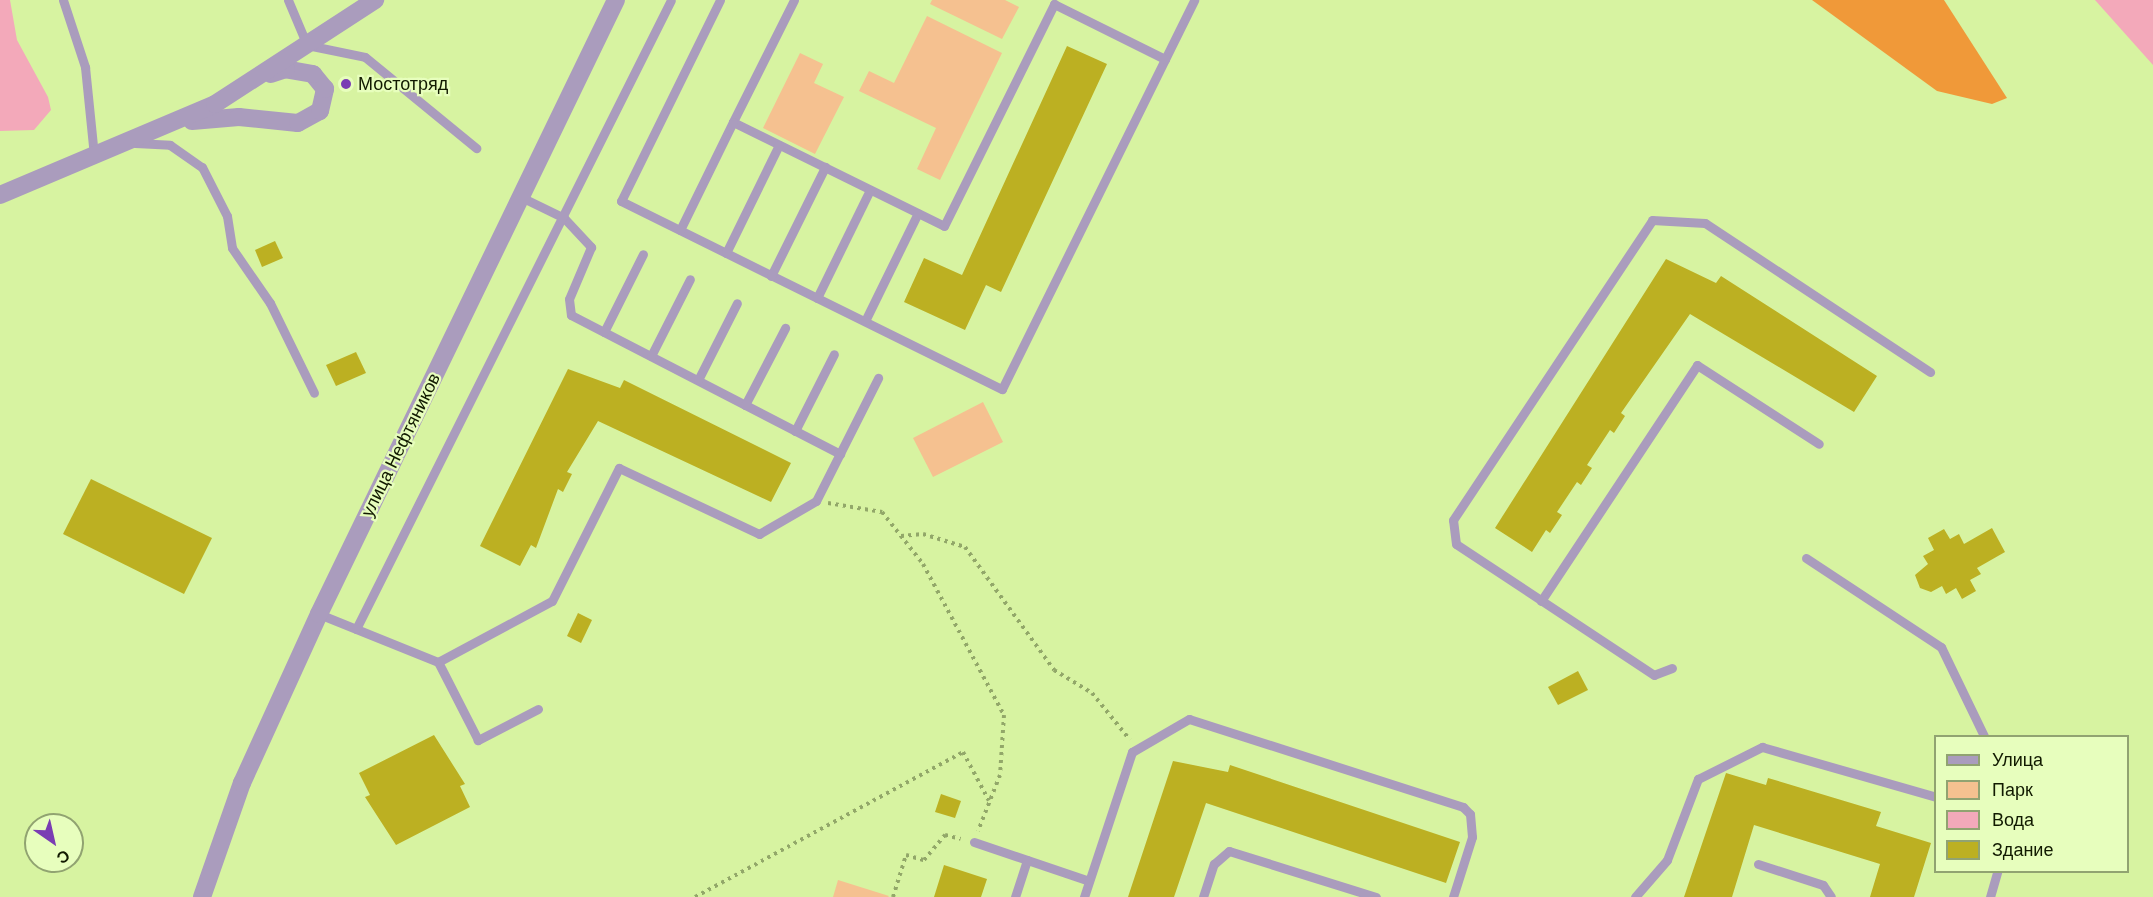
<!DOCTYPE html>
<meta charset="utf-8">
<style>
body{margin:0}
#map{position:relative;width:2153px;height:897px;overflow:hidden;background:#d7f3a1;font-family:"DM Sans",sans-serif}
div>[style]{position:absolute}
.green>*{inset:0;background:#f5c190}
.forest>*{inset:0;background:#f09939}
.water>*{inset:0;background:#f3a9ba}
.building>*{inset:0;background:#bcb022}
.path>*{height:4px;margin-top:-2px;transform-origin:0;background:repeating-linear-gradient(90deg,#92a769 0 3px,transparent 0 7.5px)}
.service>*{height:9px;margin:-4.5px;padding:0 4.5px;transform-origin:4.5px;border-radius:4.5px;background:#aa9cbd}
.minor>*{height:18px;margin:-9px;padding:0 9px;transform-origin:9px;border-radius:9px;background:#aa9cbd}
.dots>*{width:16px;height:16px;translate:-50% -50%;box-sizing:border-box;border:3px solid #e7febd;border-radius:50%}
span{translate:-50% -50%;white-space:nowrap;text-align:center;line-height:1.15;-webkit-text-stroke:4.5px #e7febd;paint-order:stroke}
.poi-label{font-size:18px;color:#111a00}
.left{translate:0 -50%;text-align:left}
.street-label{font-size:18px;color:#111a00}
.legend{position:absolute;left:1934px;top:735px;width:195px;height:138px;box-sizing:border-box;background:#e7febd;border:2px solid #91a371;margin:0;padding:8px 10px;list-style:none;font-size:18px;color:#111a00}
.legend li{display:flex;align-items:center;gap:12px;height:30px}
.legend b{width:30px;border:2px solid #91a371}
.north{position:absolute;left:24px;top:813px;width:60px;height:60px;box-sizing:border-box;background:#e7febd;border:2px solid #91a371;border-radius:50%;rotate:146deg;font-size:16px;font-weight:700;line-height:24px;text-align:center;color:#111a00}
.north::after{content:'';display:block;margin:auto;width:21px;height:27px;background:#7a3db3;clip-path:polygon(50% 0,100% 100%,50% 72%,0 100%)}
</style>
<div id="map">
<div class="green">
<i style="clip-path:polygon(932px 0,1005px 0,1019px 7px,1002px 39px,930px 4px)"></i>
<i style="clip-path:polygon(927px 16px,1002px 53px,940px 180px,917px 169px,936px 128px,859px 91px,869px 71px,894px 83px)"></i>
<i style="clip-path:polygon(800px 53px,823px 64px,814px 83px,844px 97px,815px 154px,763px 128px)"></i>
<i style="clip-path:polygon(983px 402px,1003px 442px,933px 477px,913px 438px)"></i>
<i style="clip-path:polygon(838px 880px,889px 896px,888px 897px,833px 897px)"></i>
</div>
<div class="forest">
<i style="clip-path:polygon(1812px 0,1944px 0,2007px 98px,1992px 104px,1937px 91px)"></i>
</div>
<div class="water">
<i style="clip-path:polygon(0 0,10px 0,17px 40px,48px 97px,51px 110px,34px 130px,0 131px)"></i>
<i style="clip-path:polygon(2095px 0,2153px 0,2153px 65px)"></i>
</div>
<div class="building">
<i style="clip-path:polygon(1067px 46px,1107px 64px,1001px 292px,986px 285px,965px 330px,904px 302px,924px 258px,962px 275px)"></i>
<i style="clip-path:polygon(275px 241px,283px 258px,262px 267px,255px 250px)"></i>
<i style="clip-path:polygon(1666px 259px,1716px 283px,1721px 276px,1877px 376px,1854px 412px,1690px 314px,1621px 413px,1625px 416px,1614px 433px,1610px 430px,1587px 465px,1592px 468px,1581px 485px,1577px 482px,1557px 512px,1562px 515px,1550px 533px,1546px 530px,1532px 552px,1495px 528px)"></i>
<i style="clip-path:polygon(356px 352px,366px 373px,336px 386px,326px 365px)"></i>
<i style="clip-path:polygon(568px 369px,620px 388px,624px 380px,791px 463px,771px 502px,598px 421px,567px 472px,572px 474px,563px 492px,558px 489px,536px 548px,531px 545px,520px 566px,480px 546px)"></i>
<i style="clip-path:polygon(91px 479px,212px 538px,184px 594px,63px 534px)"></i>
<i style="clip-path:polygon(1992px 528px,2005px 552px,1977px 568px,1981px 574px,1970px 580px,1976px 591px,1962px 599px,1956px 588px,1946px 594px,1942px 586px,1931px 592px,1920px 588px,1915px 575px,1928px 564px,1923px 556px,1934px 550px,1928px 538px,1944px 529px,1950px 539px,1959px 534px,1964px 544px)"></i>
<i style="clip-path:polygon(578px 613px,592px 620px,581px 643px,567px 636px)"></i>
<i style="clip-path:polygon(1578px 671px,1588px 690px,1558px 705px,1548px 687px)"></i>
<i style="clip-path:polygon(434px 735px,465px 784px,460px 786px,470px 807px,396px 845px,365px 797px,370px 795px,359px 773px)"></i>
<i style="clip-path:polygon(1173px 761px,1228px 772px,1230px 765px,1460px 842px,1446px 883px,1206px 803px,1174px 897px,1128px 897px)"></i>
<i style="clip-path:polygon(1726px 773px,1766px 785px,1768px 778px,1881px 812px,1876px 826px,1931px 843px,1914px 897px,1870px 897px,1880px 864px,1754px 825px,1732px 897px,1684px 897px)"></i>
<i style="clip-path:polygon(941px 794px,961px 801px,955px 818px,935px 812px)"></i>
<i style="clip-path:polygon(944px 865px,987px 879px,981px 897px,934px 897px)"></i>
</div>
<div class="path">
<i style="left:828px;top:503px;width:55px;rotate:9.5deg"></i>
<i style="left:882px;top:512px;width:66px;rotate:51.7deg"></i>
<i style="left:923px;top:564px;width:171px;rotate:61.8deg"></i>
<i style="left:1004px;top:715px;width:60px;rotate:93.8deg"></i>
<i style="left:1000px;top:775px;width:60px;rotate:111.4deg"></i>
<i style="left:901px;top:536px;width:22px;rotate:-5deg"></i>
<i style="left:923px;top:534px;width:44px;rotate:17.2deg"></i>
<i style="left:965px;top:547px;width:152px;rotate:54.1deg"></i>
<i style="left:1054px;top:670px;width:44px;rotate:31.2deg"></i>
<i style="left:1092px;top:693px;width:60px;rotate:51deg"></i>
<i style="left:695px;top:897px;width:305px;rotate:-28.4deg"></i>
<i style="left:963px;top:752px;width:55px;rotate:62deg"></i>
<i style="left:893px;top:897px;width:44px;rotate:-72.8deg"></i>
<i style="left:906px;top:855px;width:19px;rotate:16deg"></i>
<i style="left:924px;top:860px;width:33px;rotate:-50deg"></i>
<i style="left:945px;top:835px;width:16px;rotate:14deg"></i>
</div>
<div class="service">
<i style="left:63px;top:0;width:71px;rotate:71.8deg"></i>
<i style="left:85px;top:67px;width:89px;rotate:84.2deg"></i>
<i style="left:288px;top:0;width:49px;rotate:67.1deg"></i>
<i style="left:307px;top:45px;width:59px;rotate:11.7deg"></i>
<i style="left:365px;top:57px;width:144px;rotate:39.3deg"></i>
<i style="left:720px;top:0;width:224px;rotate:116.2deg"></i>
<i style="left:621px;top:201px;width:425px;rotate:26.3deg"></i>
<i style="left:1002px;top:389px;width:434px;rotate:-63.7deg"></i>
<i style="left:794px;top:0;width:136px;rotate:116.6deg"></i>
<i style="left:733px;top:122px;width:235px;rotate:26.2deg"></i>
<i style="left:944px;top:226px;width:248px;rotate:-63.6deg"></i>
<i style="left:1054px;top:4px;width:124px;rotate:26.4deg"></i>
<i style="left:135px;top:143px;width:35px;rotate:3deg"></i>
<i style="left:170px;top:145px;width:39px;rotate:35deg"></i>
<i style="left:202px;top:167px;width:55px;rotate:63deg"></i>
<i style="left:227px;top:216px;width:32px;rotate:81deg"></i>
<i style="left:232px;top:248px;width:67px;rotate:55.4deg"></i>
<i style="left:270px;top:303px;width:100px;rotate:63.9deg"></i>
<i style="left:521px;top:197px;width:48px;rotate:26deg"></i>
<i style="left:564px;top:218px;width:40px;rotate:47deg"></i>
<i style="left:591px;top:247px;width:56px;rotate:112.9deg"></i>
<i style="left:569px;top:299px;width:16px;rotate:83deg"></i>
<i style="left:571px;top:315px;width:303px;rotate:27.3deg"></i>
<i style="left:680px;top:230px;width:120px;rotate:-63.9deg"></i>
<i style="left:726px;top:253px;width:120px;rotate:-63.9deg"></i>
<i style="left:771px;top:276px;width:122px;rotate:-63.6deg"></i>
<i style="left:817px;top:298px;width:120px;rotate:-63.9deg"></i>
<i style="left:865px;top:321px;width:120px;rotate:-63.9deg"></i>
<i style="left:604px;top:332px;width:87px;rotate:-63.4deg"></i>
<i style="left:651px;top:356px;width:86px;rotate:-63.1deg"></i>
<i style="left:698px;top:380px;width:86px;rotate:-63.1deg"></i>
<i style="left:745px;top:405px;width:87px;rotate:-62.5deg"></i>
<i style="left:795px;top:431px;width:86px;rotate:-63.1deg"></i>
<i style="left:1806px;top:558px;width:162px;rotate:33.4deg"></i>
<i style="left:1941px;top:647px;width:99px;rotate:64.2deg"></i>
<i style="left:1541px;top:601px;width:283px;rotate:-56.5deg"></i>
<i style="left:1697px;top:365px;width:145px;rotate:32.9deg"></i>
<i style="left:319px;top:614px;width:128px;rotate:22deg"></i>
<i style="left:356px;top:629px;width:703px;rotate:-63.4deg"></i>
<i style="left:1672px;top:668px;width:19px;rotate:159deg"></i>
<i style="left:1654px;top:675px;width:237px;rotate:-146.5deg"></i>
<i style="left:1456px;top:544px;width:24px;rotate:-97deg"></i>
<i style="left:1453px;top:520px;width:360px;rotate:-56.4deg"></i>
<i style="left:1652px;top:220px;width:53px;rotate:3.2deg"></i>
<i style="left:1705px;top:223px;width:270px;rotate:33.5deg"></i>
<i style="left:538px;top:709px;width:68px;rotate:152.7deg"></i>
<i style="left:478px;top:740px;width:88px;rotate:-117.1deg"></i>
<i style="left:438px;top:662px;width:129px;rotate:-28.2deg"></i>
<i style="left:552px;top:601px;width:149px;rotate:-63.3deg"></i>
<i style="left:619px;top:468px;width:155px;rotate:25.2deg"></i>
<i style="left:759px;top:534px;width:66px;rotate:-30.1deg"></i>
<i style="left:816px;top:501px;width:138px;rotate:-63.2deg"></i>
<i style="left:974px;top:842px;width:121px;rotate:18.7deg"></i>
<i style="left:1758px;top:864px;width:68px;rotate:17.9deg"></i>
<i style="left:1823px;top:885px;width:14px;rotate:56deg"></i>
<i style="left:1015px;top:897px;width:39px;rotate:-72deg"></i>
<i style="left:1084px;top:897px;width:153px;rotate:-71.7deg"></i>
<i style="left:1132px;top:752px;width:66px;rotate:-30.1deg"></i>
<i style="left:1189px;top:719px;width:288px;rotate:17.8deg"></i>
<i style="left:1463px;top:807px;width:10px;rotate:45deg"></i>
<i style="left:1470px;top:814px;width:23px;rotate:85deg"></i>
<i style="left:1472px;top:837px;width:63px;rotate:107.6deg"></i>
<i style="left:1203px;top:897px;width:35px;rotate:-72deg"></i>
<i style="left:1214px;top:864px;width:20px;rotate:-41deg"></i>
<i style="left:1229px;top:851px;width:154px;rotate:17.4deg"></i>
<i style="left:1635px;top:897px;width:49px;rotate:-49.1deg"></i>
<i style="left:1667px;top:860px;width:87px;rotate:-69.1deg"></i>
<i style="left:1698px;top:779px;width:72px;rotate:-26.6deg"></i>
<i style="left:1762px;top:747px;width:181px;rotate:16deg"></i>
<i style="left:1990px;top:897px;width:26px;rotate:-74deg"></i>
</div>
<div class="minor">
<i style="left:192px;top:121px;width:47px;rotate:-4.9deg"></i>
<i style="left:239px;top:117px;width:59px;rotate:5.8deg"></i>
<i style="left:298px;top:123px;width:25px;rotate:-29deg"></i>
<i style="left:320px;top:111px;width:23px;rotate:-77deg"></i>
<i style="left:325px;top:89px;width:19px;rotate:-129deg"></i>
<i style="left:313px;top:74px;width:27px;rotate:-170deg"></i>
<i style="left:286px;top:69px;width:16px;rotate:162deg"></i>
<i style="left:0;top:195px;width:233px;rotate:-22.9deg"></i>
<i style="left:215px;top:104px;width:191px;rotate:-33deg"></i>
<i style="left:202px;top:897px;width:121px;rotate:-70.7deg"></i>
<i style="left:242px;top:783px;width:186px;rotate:-65.5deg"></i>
<i style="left:319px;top:614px;width:682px;rotate:-64.19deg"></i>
</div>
<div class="dots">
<i style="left:346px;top:84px;background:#7a3db3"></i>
</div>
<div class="poi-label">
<span class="left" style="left:358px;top:84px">Мостотряд</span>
</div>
<div class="street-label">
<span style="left:401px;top:445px;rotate:-64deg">улица Нефтяников</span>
</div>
<ul class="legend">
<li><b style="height:8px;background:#aa9cbd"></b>Улица</li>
<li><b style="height:16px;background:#f5c190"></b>Парк</li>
<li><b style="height:16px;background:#f3a9ba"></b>Вода</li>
<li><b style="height:16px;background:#bcb022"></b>Здание</li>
</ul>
<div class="north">С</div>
</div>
